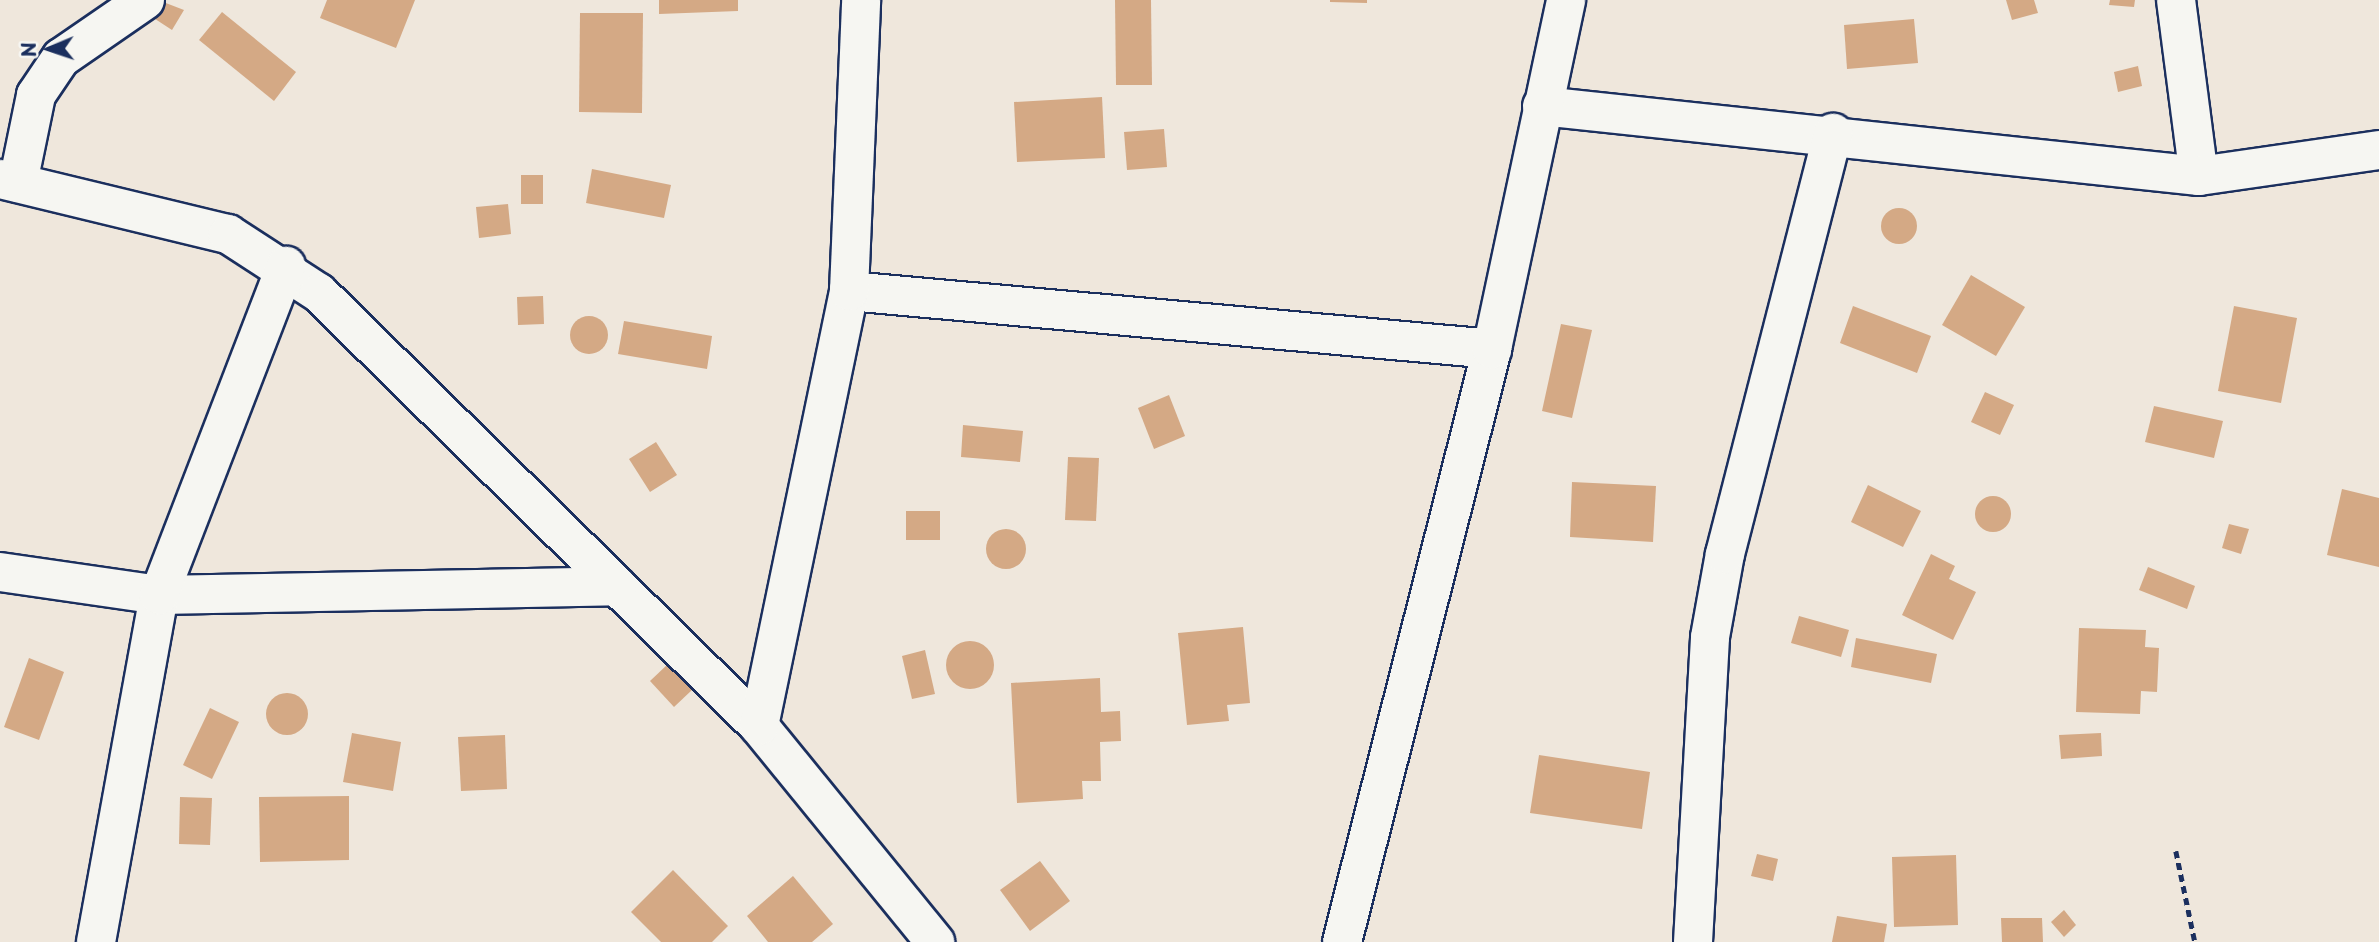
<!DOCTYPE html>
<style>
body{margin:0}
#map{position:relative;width:2379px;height:942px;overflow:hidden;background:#efe7dc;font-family:"Playpen Sans",sans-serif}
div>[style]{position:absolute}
.building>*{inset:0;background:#d4a985}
.round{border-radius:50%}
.path>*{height:4.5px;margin-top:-2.25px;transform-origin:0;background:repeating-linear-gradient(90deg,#1b2f5e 0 7px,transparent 0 12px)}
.roads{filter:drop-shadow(2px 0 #1b2f5e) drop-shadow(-2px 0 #1b2f5e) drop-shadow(0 2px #1b2f5e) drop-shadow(0 -2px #1b2f5e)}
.minor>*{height:38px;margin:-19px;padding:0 19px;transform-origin:19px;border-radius:19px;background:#f6f6f2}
span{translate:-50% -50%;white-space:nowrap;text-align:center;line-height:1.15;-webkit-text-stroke:5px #f6f6f2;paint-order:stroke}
.north{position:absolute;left:14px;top:14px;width:70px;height:70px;-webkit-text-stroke:5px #f6f6f2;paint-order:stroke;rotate:268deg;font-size:19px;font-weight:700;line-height:28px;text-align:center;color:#1b2f5e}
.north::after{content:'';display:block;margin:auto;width:24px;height:32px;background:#1b2f5e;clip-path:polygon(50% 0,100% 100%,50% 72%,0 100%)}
</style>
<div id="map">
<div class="building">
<i style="clip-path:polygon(158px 0,184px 10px,172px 30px,149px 15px)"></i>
<i style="clip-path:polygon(327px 0,415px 0,396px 48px,320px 18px)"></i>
<i style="clip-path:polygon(659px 0,738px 0,738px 11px,659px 14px)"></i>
<i style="clip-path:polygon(1115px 0,1151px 0,1152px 85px,1116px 85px)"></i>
<i style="clip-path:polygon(1330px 0,1367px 0,1367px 3px,1330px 2px)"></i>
<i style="clip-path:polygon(2006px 0,2034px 0,2038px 13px,2012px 20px)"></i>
<i style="clip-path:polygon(2110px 0,2135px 0,2134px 7px,2109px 5px)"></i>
<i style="clip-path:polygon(222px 12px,296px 72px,274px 101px,199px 40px)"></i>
<i style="clip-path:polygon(580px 13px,643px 13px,642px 113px,579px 112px)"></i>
<i style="clip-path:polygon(1914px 19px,1918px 63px,1847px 69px,1844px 25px)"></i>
<i style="clip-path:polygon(2138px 66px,2142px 86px,2118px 92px,2114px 72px)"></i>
<i style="clip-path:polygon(1102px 97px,1105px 158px,1017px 162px,1014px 102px)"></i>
<i style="clip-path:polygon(1164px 129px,1167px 167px,1127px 170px,1124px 132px)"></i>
<i style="clip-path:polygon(592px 169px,671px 185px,664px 218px,586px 203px)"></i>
<i style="clip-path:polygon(521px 175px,543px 175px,543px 204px,521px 204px)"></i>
<i style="clip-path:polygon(508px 204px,511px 234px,479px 238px,476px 207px)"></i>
<i class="round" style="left:1881px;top:208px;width:36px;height:36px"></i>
<i style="clip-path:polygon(1971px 275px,2025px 307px,1996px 356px,1942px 325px)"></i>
<i style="clip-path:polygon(543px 296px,544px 324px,518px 325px,517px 297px)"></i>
<i style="clip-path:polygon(1853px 306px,1931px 336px,1917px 373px,1840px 343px)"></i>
<i style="clip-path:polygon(2234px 306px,2297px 318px,2281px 403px,2218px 391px)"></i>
<i class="round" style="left:570px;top:316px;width:38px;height:38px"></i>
<i style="clip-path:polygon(624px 321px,712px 336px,707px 369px,618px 354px)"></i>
<i style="clip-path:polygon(1561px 324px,1592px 330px,1572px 418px,1542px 411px)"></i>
<i style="clip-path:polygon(1985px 392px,2014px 405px,2000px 435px,1971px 422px)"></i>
<i style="clip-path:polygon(1169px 395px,1185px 436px,1154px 449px,1138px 408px)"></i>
<i style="clip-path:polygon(2154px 406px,2223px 421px,2214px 458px,2145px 442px)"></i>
<i style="clip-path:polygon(963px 425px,1023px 431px,1020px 462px,961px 457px)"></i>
<i style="clip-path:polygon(656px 442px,677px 475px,650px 492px,629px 459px)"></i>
<i style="clip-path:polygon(1068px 457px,1099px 458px,1096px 521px,1065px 520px)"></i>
<i style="clip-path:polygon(1572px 482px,1656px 486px,1653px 542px,1570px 537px)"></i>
<i style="clip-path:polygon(1868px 485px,1921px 511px,1903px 547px,1851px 522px)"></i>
<i style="clip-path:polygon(2342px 489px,2379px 498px,2379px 567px,2327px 555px)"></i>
<i class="round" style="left:1975px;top:496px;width:36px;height:36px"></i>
<i style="clip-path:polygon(906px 511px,940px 511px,940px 540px,906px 540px)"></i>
<i style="clip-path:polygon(2229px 524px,2249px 529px,2241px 554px,2222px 548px)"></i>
<i class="round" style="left:986px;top:529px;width:40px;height:40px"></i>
<i style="clip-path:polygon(1931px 554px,1955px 566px,1949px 579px,1976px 592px,1953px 640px,1902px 615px)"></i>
<i style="clip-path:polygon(2148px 567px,2195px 586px,2187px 609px,2139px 590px)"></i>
<i style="clip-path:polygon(1799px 616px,1849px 630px,1841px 657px,1791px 643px)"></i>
<i style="clip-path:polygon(1243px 627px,1250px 703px,1227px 705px,1229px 721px,1187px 725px,1178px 633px)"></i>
<i style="clip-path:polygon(2079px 628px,2146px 630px,2145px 647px,2159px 648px,2157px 692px,2141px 691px,2140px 714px,2076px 712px)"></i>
<i style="clip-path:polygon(1856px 638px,1937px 654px,1931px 683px,1851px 667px)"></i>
<i class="round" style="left:946px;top:641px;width:48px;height:48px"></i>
<i style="clip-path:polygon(925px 650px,935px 694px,912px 699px,902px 656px)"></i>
<i style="clip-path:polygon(29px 658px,64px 672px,39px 740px,4px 727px)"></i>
<i style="clip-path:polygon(668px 664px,692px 690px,674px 707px,650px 681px)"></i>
<i style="clip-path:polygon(1100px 678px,1101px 712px,1120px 711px,1121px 741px,1100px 742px,1101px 781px,1082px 781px,1083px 799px,1017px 803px,1011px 683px)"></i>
<i class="round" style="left:266px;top:693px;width:42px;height:42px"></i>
<i style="clip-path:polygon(210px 708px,239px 722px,212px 779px,183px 765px)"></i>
<i style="clip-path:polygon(352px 733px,401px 742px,393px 791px,343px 782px)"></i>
<i style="clip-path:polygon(2101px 733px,2102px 756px,2061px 759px,2059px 735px)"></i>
<i style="clip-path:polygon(505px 735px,507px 789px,461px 791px,458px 737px)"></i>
<i style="clip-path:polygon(1539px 755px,1650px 772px,1642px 829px,1530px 813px)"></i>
<i style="clip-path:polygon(349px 796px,349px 860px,260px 862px,259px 797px)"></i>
<i style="clip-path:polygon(180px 797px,212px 798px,210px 845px,179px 844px)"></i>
<i style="clip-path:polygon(1757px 854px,1778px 859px,1773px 881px,1751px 876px)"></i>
<i style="clip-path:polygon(1956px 855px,1958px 925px,1894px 927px,1892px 857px)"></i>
<i style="clip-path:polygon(1040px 861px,1070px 901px,1030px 931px,1000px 890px)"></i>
<i style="clip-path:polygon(673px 870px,728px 926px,712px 942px,661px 942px,631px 912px)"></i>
<i style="clip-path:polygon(793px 876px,833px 924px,812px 942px,768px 942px,747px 916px)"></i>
<i style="clip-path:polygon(2064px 910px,2076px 925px,2064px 937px,2051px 922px)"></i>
<i style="clip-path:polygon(1837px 916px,1887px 924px,1884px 942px,1832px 942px)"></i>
<i style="clip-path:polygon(2001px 918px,2042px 918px,2043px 942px,2002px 942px)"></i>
</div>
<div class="path">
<i style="left:2176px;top:851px;width:93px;rotate:78.2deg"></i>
</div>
<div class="roads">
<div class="minor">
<i style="left:2176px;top:0;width:177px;rotate:82.6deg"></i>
<i style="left:2199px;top:176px;width:182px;rotate:-8.2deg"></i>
<i style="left:1542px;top:106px;width:661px;rotate:6.08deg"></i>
<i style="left:0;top:179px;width:235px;rotate:13.6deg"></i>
<i style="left:228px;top:234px;width:108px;rotate:33deg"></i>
<i style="left:319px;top:293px;width:617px;rotate:44.54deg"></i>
<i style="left:759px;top:726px;width:279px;rotate:50.8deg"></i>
<i style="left:18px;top:183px;width:90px;rotate:-78.4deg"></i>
<i style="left:36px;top:95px;width:45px;rotate:-56deg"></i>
<i style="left:61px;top:58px;width:102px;rotate:-34.6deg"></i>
<i style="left:849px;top:291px;width:646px;rotate:5.15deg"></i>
<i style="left:0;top:572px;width:161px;rotate:8.2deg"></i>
<i style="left:159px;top:595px;width:458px;rotate:-1.1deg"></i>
<i style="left:759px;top:726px;width:444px;rotate:-78.3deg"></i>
<i style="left:849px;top:291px;width:291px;rotate:-87.6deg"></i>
<i style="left:96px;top:942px;width:353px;rotate:-79.7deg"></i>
<i style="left:159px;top:595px;width:353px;rotate:-68.9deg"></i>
<i style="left:1342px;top:942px;width:612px;rotate:-75.8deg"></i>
<i style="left:1492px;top:349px;width:357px;rotate:-78deg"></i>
<i style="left:1693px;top:942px;width:305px;rotate:-86.8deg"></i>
<i style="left:1710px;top:637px;width:84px;rotate:-79.8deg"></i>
<i style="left:1725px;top:554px;width:435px;rotate:-75.6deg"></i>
</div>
</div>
<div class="north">N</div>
</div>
